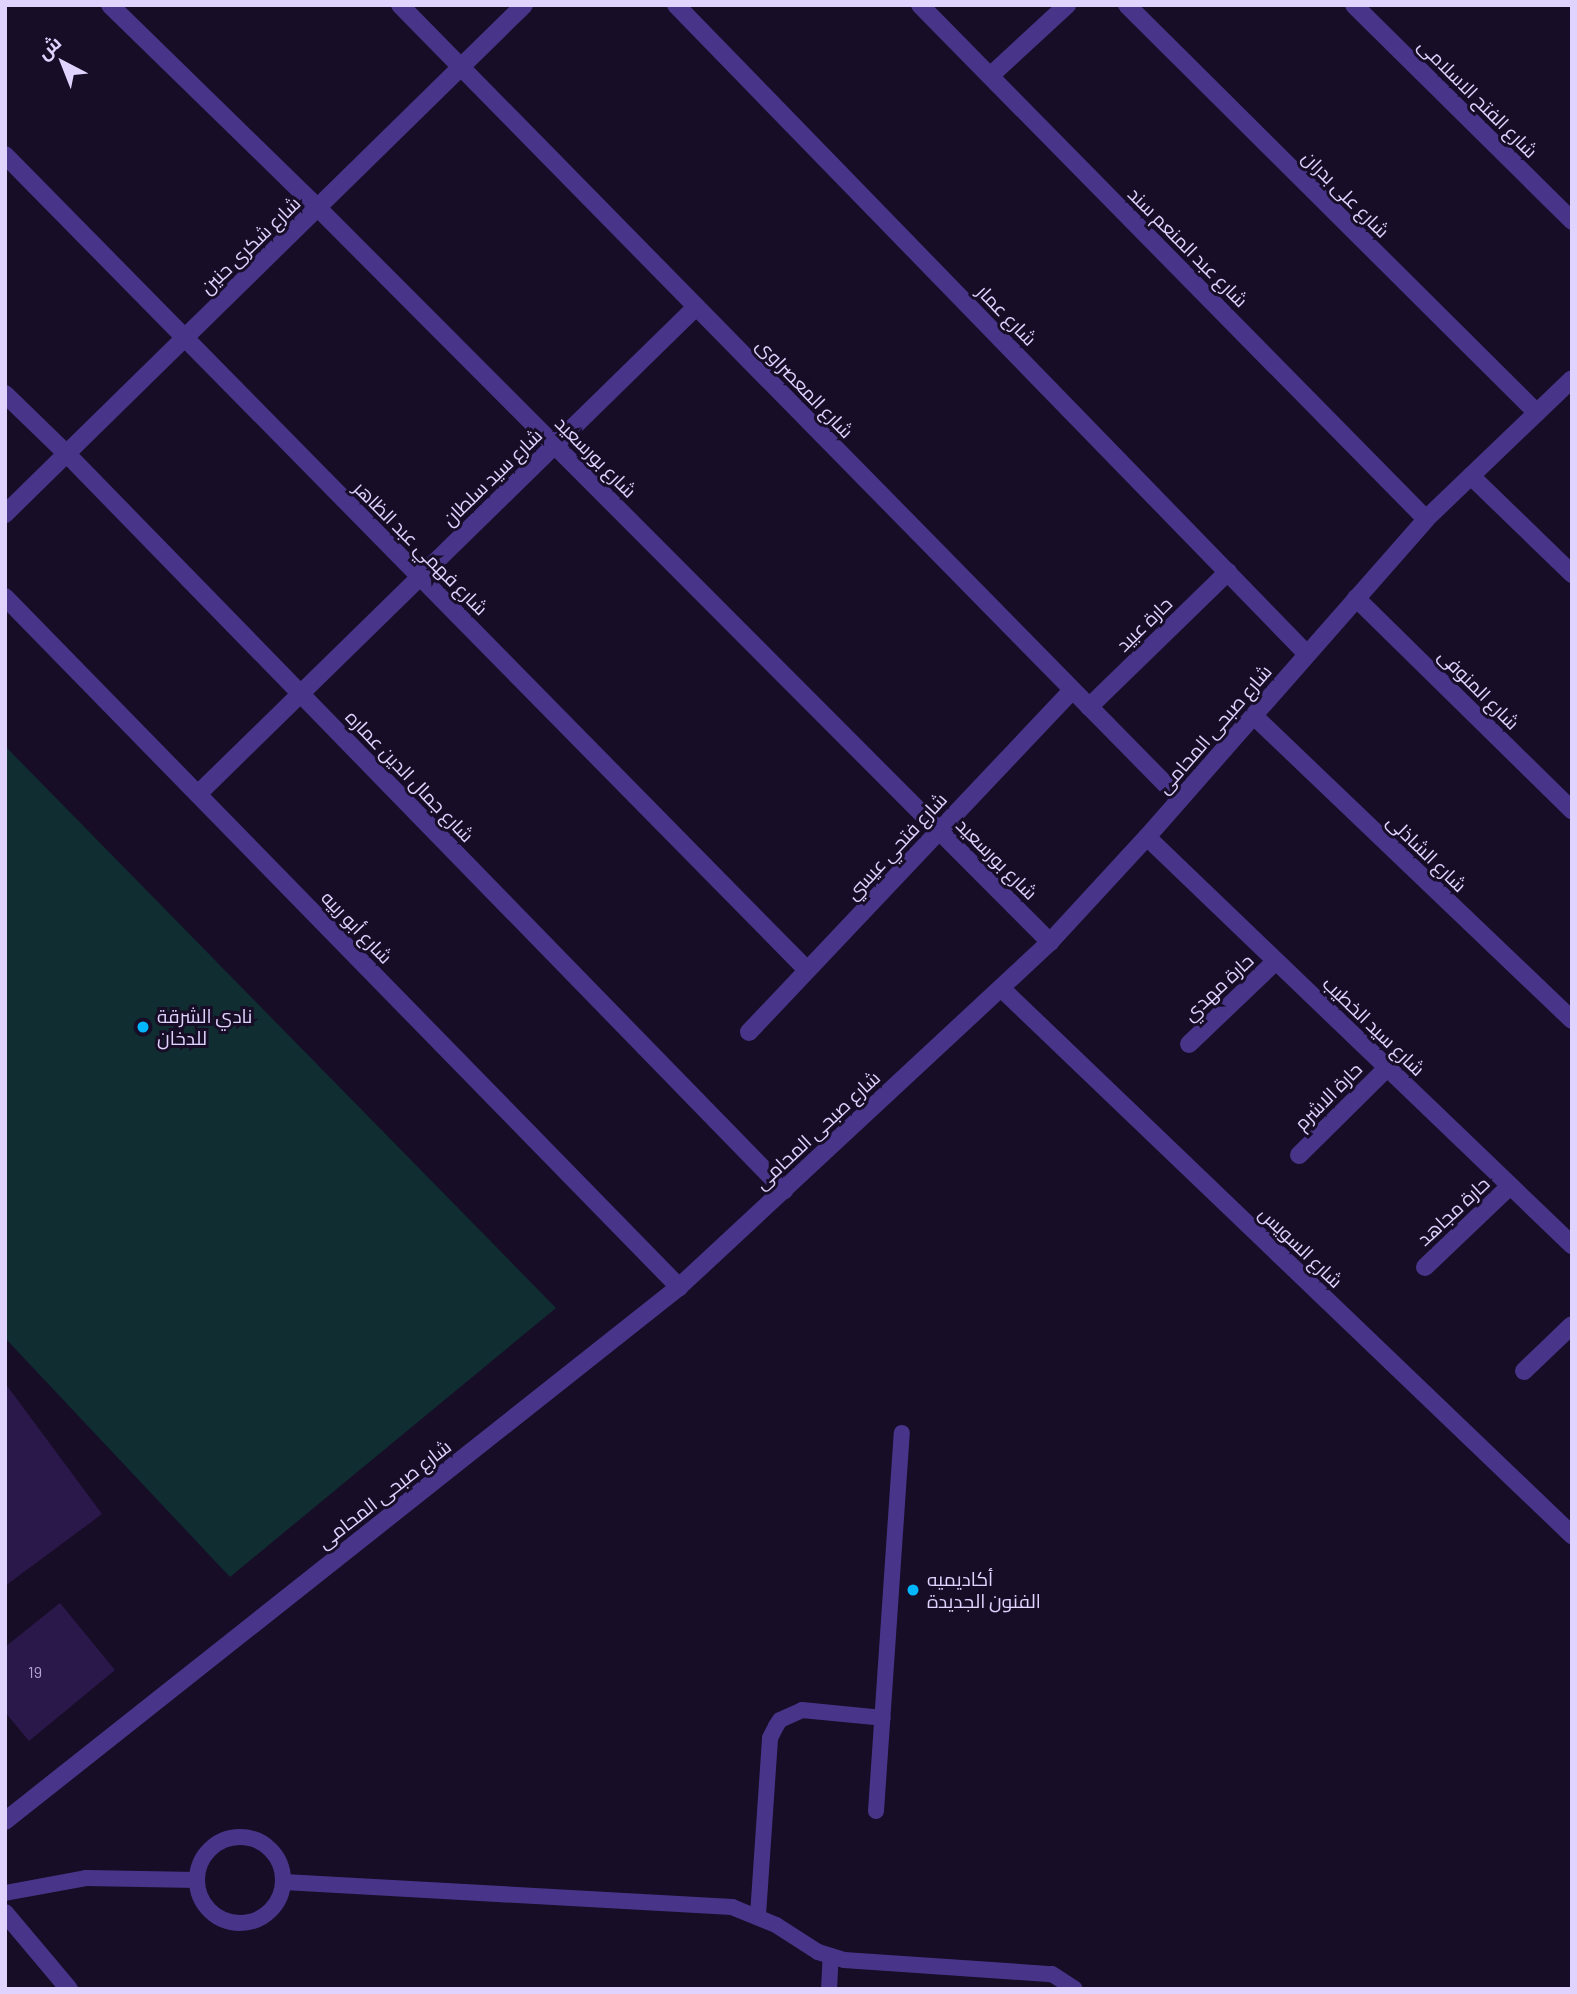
<!DOCTYPE html>
<meta charset="utf-8">
<style>
body{margin:0}
#map{position:relative;width:1577px;height:1994px;overflow:hidden;background:#170d27;font-family:Barlow,Cairo,sans-serif}
div>[style]{position:absolute}
.green>*{inset:0;background:#102d32}
.building>*{inset:0;background:#2b184a}
.service>*{height:16px;margin:-8px;padding:0 8px;transform-origin:8px;border-radius:8px;background:#483589}
.service>.ring{margin:-8px;padding:0;box-sizing:content-box;background:none;border:16px solid #483589;border-radius:50%}
.minor>*{height:18px;margin:-9px;padding:0 9px;transform-origin:9px;border-radius:9px;background:#483589}
.dots>*{width:19px;height:19px;translate:-50% -50%;box-sizing:border-box;border:4px solid #170d27;border-radius:50%}
span{translate:-50% -50%;white-space:nowrap;text-align:center;line-height:1.15;-webkit-text-stroke:6px #170d27;paint-order:stroke}
.number-label{font-size:16px;color:#b3a5d2}
.number-label span{-webkit-text-stroke-width:0}
.street-label{font-size:19px;color:#e0d4ff}
.poi-label{font-size:19px;color:#e0d4ff}
.left{translate:0 -50%;text-align:left}
.frame{position:absolute;inset:0;border:7px solid #e0d4ff;pointer-events:none}
.north{position:absolute;left:28px;top:28px;width:70px;height:70px;-webkit-text-stroke:5px #170d27;paint-order:stroke;rotate:318deg;font-size:19px;font-weight:700;line-height:28px;text-align:center;color:#e0d4ff}
.north::after{content:'';display:block;margin:auto;width:24px;height:32px;background:#e0d4ff;clip-path:polygon(50% 0,100% 100%,50% 72%,0 100%)}
</style>
<div id="map">
<div class="green">
<i style="clip-path:polygon(5px 746px,556px 1308px,230px 1577px,5px 1338px)"></i>
</div>
<div class="building">
<i style="clip-path:polygon(5px 1383px,102px 1514px,5px 1586px)"></i>
<i style="clip-path:polygon(60px 1603px,115px 1670px,29px 1741px,5px 1712px,5px 1647px)"></i>
</div>
<div class="service">
<i style="left:876px;top:1811px;width:379px;rotate:-86.1deg"></i>
<i class="ring" style="left:197px;top:1837px;width:70px;height:70px"></i>
<i style="left:284px;top:1882px;width:449px;rotate:3.2deg"></i>
<i style="left:732px;top:1907px;width:48px;rotate:22.2deg"></i>
<i style="left:776px;top:1925px;width:50px;rotate:32.7deg"></i>
<i style="left:818px;top:1952px;width:27px;rotate:17deg"></i>
<i style="left:844px;top:1960px;width:208px;rotate:3.9deg"></i>
<i style="left:1052px;top:1974px;width:27px;rotate:33deg"></i>
<i style="left:5px;top:1893px;width:82px;rotate:-10.5deg"></i>
<i style="left:86px;top:1878px;width:111px;rotate:1deg"></i>
<i style="left:758px;top:1915px;width:177px;rotate:-86.1deg"></i>
<i style="left:770px;top:1738px;width:13px;rotate:-63deg"></i>
<i style="left:776px;top:1726px;width:7px;rotate:-56deg"></i>
<i style="left:780px;top:1720px;width:24px;rotate:-24deg"></i>
<i style="left:802px;top:1710px;width:81px;rotate:5.6deg"></i>
<i style="left:829px;top:1989px;width:33px;rotate:-87deg"></i>
</div>
<div class="minor">
<i style="left:110px;top:5px;width:291px;rotate:44.3deg"></i>
<i style="left:318px;top:208px;width:1037px;rotate:45.08deg"></i>
<i style="left:400px;top:5px;width:1113px;rotate:45.51deg"></i>
<i style="left:676px;top:5px;width:905px;rotate:45.81deg"></i>
<i style="left:920px;top:5px;width:721px;rotate:45.45deg"></i>
<i style="left:1127px;top:5px;width:578px;rotate:44.86deg"></i>
<i style="left:1354px;top:5px;width:307px;rotate:44.7deg"></i>
<i style="left:990px;top:76px;width:105px;rotate:-42.7deg"></i>
<i style="left:5px;top:155px;width:1143px;rotate:45.46deg"></i>
<i style="left:5px;top:394px;width:86px;rotate:44.1deg"></i>
<i style="left:67px;top:454px;width:1028px;rotate:45.75deg"></i>
<i style="left:1471px;top:476px;width:141px;rotate:44.1deg"></i>
<i style="left:5px;top:514px;width:727px;rotate:-44.44deg"></i>
<i style="left:5px;top:597px;width:965px;rotate:45.67deg"></i>
<i style="left:1356px;top:598px;width:303px;rotate:44.5deg"></i>
<i style="left:1089px;top:707px;width:194px;rotate:-44.2deg"></i>
<i style="left:1254px;top:716px;width:440px;rotate:43.7deg"></i>
<i style="left:198px;top:794px;width:697px;rotate:-44.36deg"></i>
<i style="left:1147px;top:837px;width:589px;rotate:43.83deg"></i>
<i style="left:1001px;top:988px;width:791px;rotate:43.77deg"></i>
<i style="left:749px;top:1032px;width:470px;rotate:-46.6deg"></i>
<i style="left:1189px;top:1044px;width:120px;rotate:-43.7deg"></i>
<i style="left:1299px;top:1155px;width:124px;rotate:-44.7deg"></i>
<i style="left:1425px;top:1267px;width:117px;rotate:-43.6deg"></i>
<i style="left:1524px;top:1371px;width:66px;rotate:-43.8deg"></i>
<i style="left:5px;top:1821px;width:860px;rotate:-38.39deg"></i>
<i style="left:679px;top:1287px;width:507px;rotate:-42.92deg"></i>
<i style="left:1050px;top:942px;width:143px;rotate:-47.3deg"></i>
<i style="left:1147px;top:837px;width:423px;rotate:-48.7deg"></i>
<i style="left:1426px;top:519px;width:202px;rotate:-43.8deg"></i>
<i style="left:5px;top:1913px;width:99px;rotate:49.9deg"></i>
</div>
<div class="dots">
<i style="left:143px;top:1027px;background:#00b7ff"></i>
<i style="left:913px;top:1590px;background:#00b7ff"></i>
</div>
<div class="number-label">
<span style="left:35px;top:1672px">19</span>
</div>
<div class="street-label">
<span style="left:1478px;top:98px;rotate:45deg">شارع الفتح الاسلامى</span>
<span style="left:1346px;top:194px;rotate:45deg">شارع على بدران</span>
<span style="left:250px;top:245px;rotate:-44deg">شارع شكرى حنين</span>
<span style="left:1188px;top:247px;rotate:45deg">شارع عبد المنعم سند</span>
<span style="left:1007px;top:315px;rotate:46deg">شارع عمار</span>
<span style="left:805px;top:388px;rotate:46deg">شارع المعصراوى</span>
<span style="left:596px;top:457px;rotate:45deg">شارع بورسعيد</span>
<span style="left:492px;top:477px;rotate:-44deg">شارع سيد سلطان</span>
<span style="left:421px;top:548px;rotate:45deg">شارع فهمي عبد الظاهر</span>
<span style="left:1144px;top:624px;rotate:-44deg">حارة عبيد</span>
<span style="left:1479px;top:689px;rotate:45deg">شارع المنوفى</span>
<span style="left:1214px;top:729px;rotate:-49deg">شارع صبحى المحامى</span>
<span style="left:410px;top:776px;rotate:46deg">شارع جمال الدين عماره</span>
<span style="left:896px;top:846px;rotate:-47deg">شارع فتحي عيسي</span>
<span style="left:1427px;top:853px;rotate:44deg">شارع الشاذلى</span>
<span style="left:997px;top:859px;rotate:45deg">شارع بورسعيد</span>
<span style="left:357px;top:927px;rotate:46deg">شارع أبو ربيه</span>
<span style="left:1218px;top:987px;rotate:-43deg">حارة مهدي</span>
<span style="left:1374px;top:1026px;rotate:44deg">شارع سيد الخطيب</span>
<span style="left:1328px;top:1096px;rotate:-45deg">حارة الاشرم</span>
<span style="left:817px;top:1130px;rotate:-43deg">شارع صبحى المحامى</span>
<span style="left:1453px;top:1211px;rotate:-43deg">حارة مجاهد</span>
<span style="left:1301px;top:1247px;rotate:44deg">شارع السويس</span>
<span style="left:384px;top:1494px;rotate:-38deg">شارع صبحى المحامى</span>
</div>
<div class="poi-label">
<span class="left" style="left:157px;top:1027px">نادي الشرقة<br>للدخان</span>
<span class="left" style="left:927px;top:1590px">أكاديميه<br>الفنون الجديدة</span>
</div>
<div class="frame"></div>
<div class="north">ش</div>
</div>
